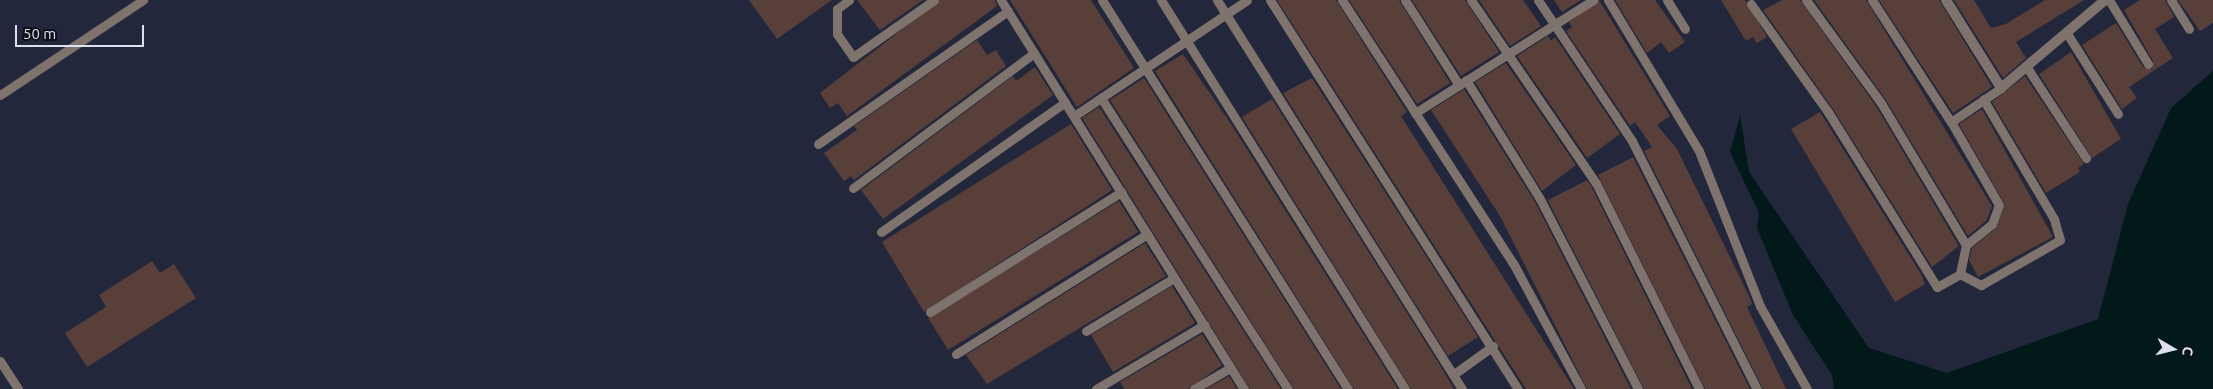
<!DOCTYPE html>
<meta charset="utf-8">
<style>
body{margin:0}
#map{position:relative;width:2213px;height:389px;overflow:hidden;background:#22273b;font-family:Ubuntu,sans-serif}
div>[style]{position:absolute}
.water>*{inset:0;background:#02191a}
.building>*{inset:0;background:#593f39}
.service>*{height:9px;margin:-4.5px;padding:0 4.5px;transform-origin:4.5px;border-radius:4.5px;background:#7f736d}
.minor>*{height:10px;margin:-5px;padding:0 5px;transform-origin:5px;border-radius:5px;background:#7f736d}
span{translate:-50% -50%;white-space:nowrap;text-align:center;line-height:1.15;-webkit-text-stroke:4.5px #0e101a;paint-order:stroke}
.north{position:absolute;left:2148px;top:324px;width:50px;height:50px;-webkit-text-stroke:4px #0e101a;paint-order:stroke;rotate:98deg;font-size:14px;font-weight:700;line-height:20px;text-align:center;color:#dde1ef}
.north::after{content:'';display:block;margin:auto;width:18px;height:22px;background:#dde1ef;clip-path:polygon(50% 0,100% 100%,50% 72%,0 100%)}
.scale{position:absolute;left:15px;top:25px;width:129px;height:22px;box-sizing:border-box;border:2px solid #dde1ef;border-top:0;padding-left:6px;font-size:15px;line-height:18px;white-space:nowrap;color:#dde1ef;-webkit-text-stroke:4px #0e101a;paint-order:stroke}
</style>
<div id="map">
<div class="water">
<i style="clip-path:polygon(2213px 71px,2213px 389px,1834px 389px,1832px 375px,1793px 315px,1757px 228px,1759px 213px,1730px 152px,1740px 115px,1749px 172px,1869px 348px,1947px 373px,2098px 319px,2128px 204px,2171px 108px)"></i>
</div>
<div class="building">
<i style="clip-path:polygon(749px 0,832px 0,777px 39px)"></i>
<i style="clip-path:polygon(857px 0,923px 0,880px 30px)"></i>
<i style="clip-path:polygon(940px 0,995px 0,997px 6px,847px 116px,838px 103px,830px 108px,820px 93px)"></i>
<i style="clip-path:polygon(1010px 0,1091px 0,1134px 68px,1077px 107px)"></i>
<i style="clip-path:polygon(1277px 0,1336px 0,1407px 112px,1401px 116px,1574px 389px,1526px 389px)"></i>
<i style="clip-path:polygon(1349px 0,1399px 0,1450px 83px,1417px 104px)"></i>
<i style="clip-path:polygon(1412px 0,1465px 0,1499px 52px,1461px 76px)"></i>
<i style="clip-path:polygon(1479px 0,1523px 0,1541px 26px,1510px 46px)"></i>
<i style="clip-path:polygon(1554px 0,1581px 0,1562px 12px)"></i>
<i style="clip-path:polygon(1599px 0,1670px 116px,1657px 125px,1677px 149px,1750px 298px,1752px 304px,1747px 307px,1786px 389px,1763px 389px,1644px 151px,1652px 147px,1635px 122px,1630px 126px,1566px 31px,1572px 27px,1569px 22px)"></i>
<i style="clip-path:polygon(1615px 0,1655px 0,1685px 42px,1669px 53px,1661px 42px,1647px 53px)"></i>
<i style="clip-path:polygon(1721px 0,1745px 0,1767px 37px,1757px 43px,1753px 37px,1746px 41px)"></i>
<i style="clip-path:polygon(1782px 0,1800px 0,1876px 106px,1959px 246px,1932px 267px,1833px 109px,1763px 10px)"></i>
<i style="clip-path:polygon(1814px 0,1866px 0,1992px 206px,1987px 220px,1968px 236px,1886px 100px)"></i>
<i style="clip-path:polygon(1879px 0,1939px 0,1992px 87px,1953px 113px)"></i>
<i style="clip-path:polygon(1954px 0,1974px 0,1991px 28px,2006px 24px,2045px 0,2084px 0,2016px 42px,2026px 58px,2003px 78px)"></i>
<i style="clip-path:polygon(2140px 0,2165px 0,2174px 17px,2155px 29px,2173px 58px,2129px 87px,2137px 98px,2122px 109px,2082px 45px,2116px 23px,2143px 67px,2152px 69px,2153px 61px,2124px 10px)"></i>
<i style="clip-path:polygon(2178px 0,2213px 0,2213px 23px,2200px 31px)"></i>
<i style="clip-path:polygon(1548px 36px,1551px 41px,1555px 37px,1620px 134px,1587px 158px,1517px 56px)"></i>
<i style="clip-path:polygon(977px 40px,987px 55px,996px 50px,1006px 66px,854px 180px,851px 176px,844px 181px,824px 153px,857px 130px,854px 126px)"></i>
<i style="clip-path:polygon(2071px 52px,2121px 139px,2092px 158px,2039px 74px)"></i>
<i style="clip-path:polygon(1183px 54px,1231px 124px,1398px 389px,1354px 389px,1155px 71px)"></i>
<i style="clip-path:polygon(1506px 63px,1576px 165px,1542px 191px,1475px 82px)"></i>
<i style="clip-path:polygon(1035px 67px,1053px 95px,883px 219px,861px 190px,1013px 76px,1016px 81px)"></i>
<i style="clip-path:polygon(2025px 76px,2084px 164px,2078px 168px,2080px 172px,2046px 193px,1992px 102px)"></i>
<i style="clip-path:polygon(1144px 78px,1341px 389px,1294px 389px,1110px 100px)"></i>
<i style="clip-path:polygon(1312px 78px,1478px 337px,1448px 356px,1283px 93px)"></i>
<i style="clip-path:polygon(1464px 89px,1535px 202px,1631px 389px,1587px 389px,1500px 216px,1431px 110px)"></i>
<i style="clip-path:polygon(1272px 99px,1438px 362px,1454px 389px,1411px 389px,1242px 117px)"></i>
<i style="clip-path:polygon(1099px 107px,1281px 389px,1250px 389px,1082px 118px)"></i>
<i style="clip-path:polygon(1982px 109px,2053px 237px,1978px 277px,1969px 260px,1972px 248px,1996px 228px,2005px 205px,1959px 124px)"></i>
<i style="clip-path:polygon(1820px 112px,1921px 274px,1925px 284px,1895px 302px,1791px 129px)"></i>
<i style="clip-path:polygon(1071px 124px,1112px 190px,924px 312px,882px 242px)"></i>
<i style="clip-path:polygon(1633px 157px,1750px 389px,1705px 389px,1598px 175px)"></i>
<i style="clip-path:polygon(1587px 180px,1591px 186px,1692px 389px,1644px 389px,1546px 197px,1548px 200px)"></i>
<i style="clip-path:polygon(1119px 201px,1138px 232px,948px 350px,928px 318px)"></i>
<i style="clip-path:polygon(1145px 243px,1166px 276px,987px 384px,966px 355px)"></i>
<i style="clip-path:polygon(152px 261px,160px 273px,174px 264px,196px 298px,87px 367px,65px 333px,106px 307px,99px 295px)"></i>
<i style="clip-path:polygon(1172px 286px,1195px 323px,1113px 372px,1091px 335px)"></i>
<i style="clip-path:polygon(1202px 334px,1222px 365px,1188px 389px,1124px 389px,1120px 382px)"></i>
<i style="clip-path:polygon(1229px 376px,1237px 389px,1206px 389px)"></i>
</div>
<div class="service">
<i style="left:849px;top:0;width:15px;rotate:143deg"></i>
<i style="left:837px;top:9px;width:25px;rotate:90deg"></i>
<i style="left:837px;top:34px;width:28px;rotate:55deg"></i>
<i style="left:853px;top:57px;width:99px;rotate:-35.1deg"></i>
<i style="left:1102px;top:0;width:460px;rotate:57.7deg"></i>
<i style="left:1161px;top:0;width:459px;rotate:57.9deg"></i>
<i style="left:1217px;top:0;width:460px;rotate:57.8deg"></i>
<i style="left:1270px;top:0;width:461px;rotate:57.5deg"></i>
<i style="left:1342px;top:0;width:314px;rotate:57deg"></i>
<i style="left:1513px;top:263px;width:143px;rotate:61.6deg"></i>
<i style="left:1405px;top:0;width:101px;rotate:57.6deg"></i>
<i style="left:1471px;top:0;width:222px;rotate:55.7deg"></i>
<i style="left:1596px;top:183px;width:230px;rotate:63.4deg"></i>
<i style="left:1538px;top:0;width:169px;rotate:56.3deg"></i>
<i style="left:1632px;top:141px;width:278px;rotate:63.3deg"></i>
<i style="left:1608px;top:0;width:176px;rotate:58.9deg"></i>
<i style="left:1699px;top:151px;width:167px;rotate:68.5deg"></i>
<i style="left:1760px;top:306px;width:95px;rotate:60.5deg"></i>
<i style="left:1667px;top:0;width:34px;rotate:58deg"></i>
<i style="left:1806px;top:0;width:127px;rotate:53.9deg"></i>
<i style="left:1881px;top:103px;width:165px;rotate:59.1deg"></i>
<i style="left:1966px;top:245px;width:33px;rotate:-39deg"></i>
<i style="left:1992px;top:224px;width:20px;rotate:-70deg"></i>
<i style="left:1999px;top:205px;width:96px;rotate:-120deg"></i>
<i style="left:1872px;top:0;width:145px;rotate:57.1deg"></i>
<i style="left:1951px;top:122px;width:60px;rotate:-34.2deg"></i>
<i style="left:2109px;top:0;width:75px;rotate:58.6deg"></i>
<i style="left:2171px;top:0;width:34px;rotate:58deg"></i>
<i style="left:1751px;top:4px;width:133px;rotate:54.5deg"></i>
<i style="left:1828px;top:112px;width:206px;rotate:58.1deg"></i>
<i style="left:1937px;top:287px;width:26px;rotate:-29deg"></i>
<i style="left:2066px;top:32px;width:97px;rotate:57.6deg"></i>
<i style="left:2026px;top:66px;width:110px;rotate:56.9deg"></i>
<i style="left:1466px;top:80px;width:140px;rotate:58.1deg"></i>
<i style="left:1540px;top:199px;width:214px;rotate:62.7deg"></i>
<i style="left:0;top:95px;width:172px;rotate:-33.6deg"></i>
<i style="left:1101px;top:98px;width:346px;rotate:57.3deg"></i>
<i style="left:1415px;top:113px;width:211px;rotate:-32.4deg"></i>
<i style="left:1074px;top:116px;width:208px;rotate:-33.8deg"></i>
<i style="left:818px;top:144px;width:232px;rotate:-35deg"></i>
<i style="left:853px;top:188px;width:226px;rotate:-36.7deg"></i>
<i style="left:881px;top:232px;width:225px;rotate:-35.2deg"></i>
<i style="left:1147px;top:234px;width:183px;rotate:58deg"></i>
<i style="left:1966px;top:245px;width:30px;rotate:102deg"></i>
<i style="left:1960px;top:274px;width:24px;rotate:28deg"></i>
<i style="left:1981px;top:285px;width:91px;rotate:-29.7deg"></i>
<i style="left:2060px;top:240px;width:22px;rotate:-106deg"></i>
<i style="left:2054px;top:219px;width:139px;rotate:-120.6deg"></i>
<i style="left:930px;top:312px;width:226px;rotate:-32.1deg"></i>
<i style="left:1086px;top:331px;width:103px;rotate:-31.1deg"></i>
<i style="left:956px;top:354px;width:226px;rotate:-32.1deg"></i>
<i style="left:1147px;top:234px;width:276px;rotate:-122deg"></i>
<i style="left:0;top:361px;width:33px;rotate:57deg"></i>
<i style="left:1454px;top:374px;width:48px;rotate:-35.7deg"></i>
<i style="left:1096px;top:389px;width:126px;rotate:-30.7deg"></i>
<i style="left:1194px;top:389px;width:42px;rotate:-30.3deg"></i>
</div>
<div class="minor">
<i style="left:1946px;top:0;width:104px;rotate:58deg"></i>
<i style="left:2001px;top:88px;width:136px;rotate:-40.2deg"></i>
</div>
<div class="north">С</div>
<div class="scale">50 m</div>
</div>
